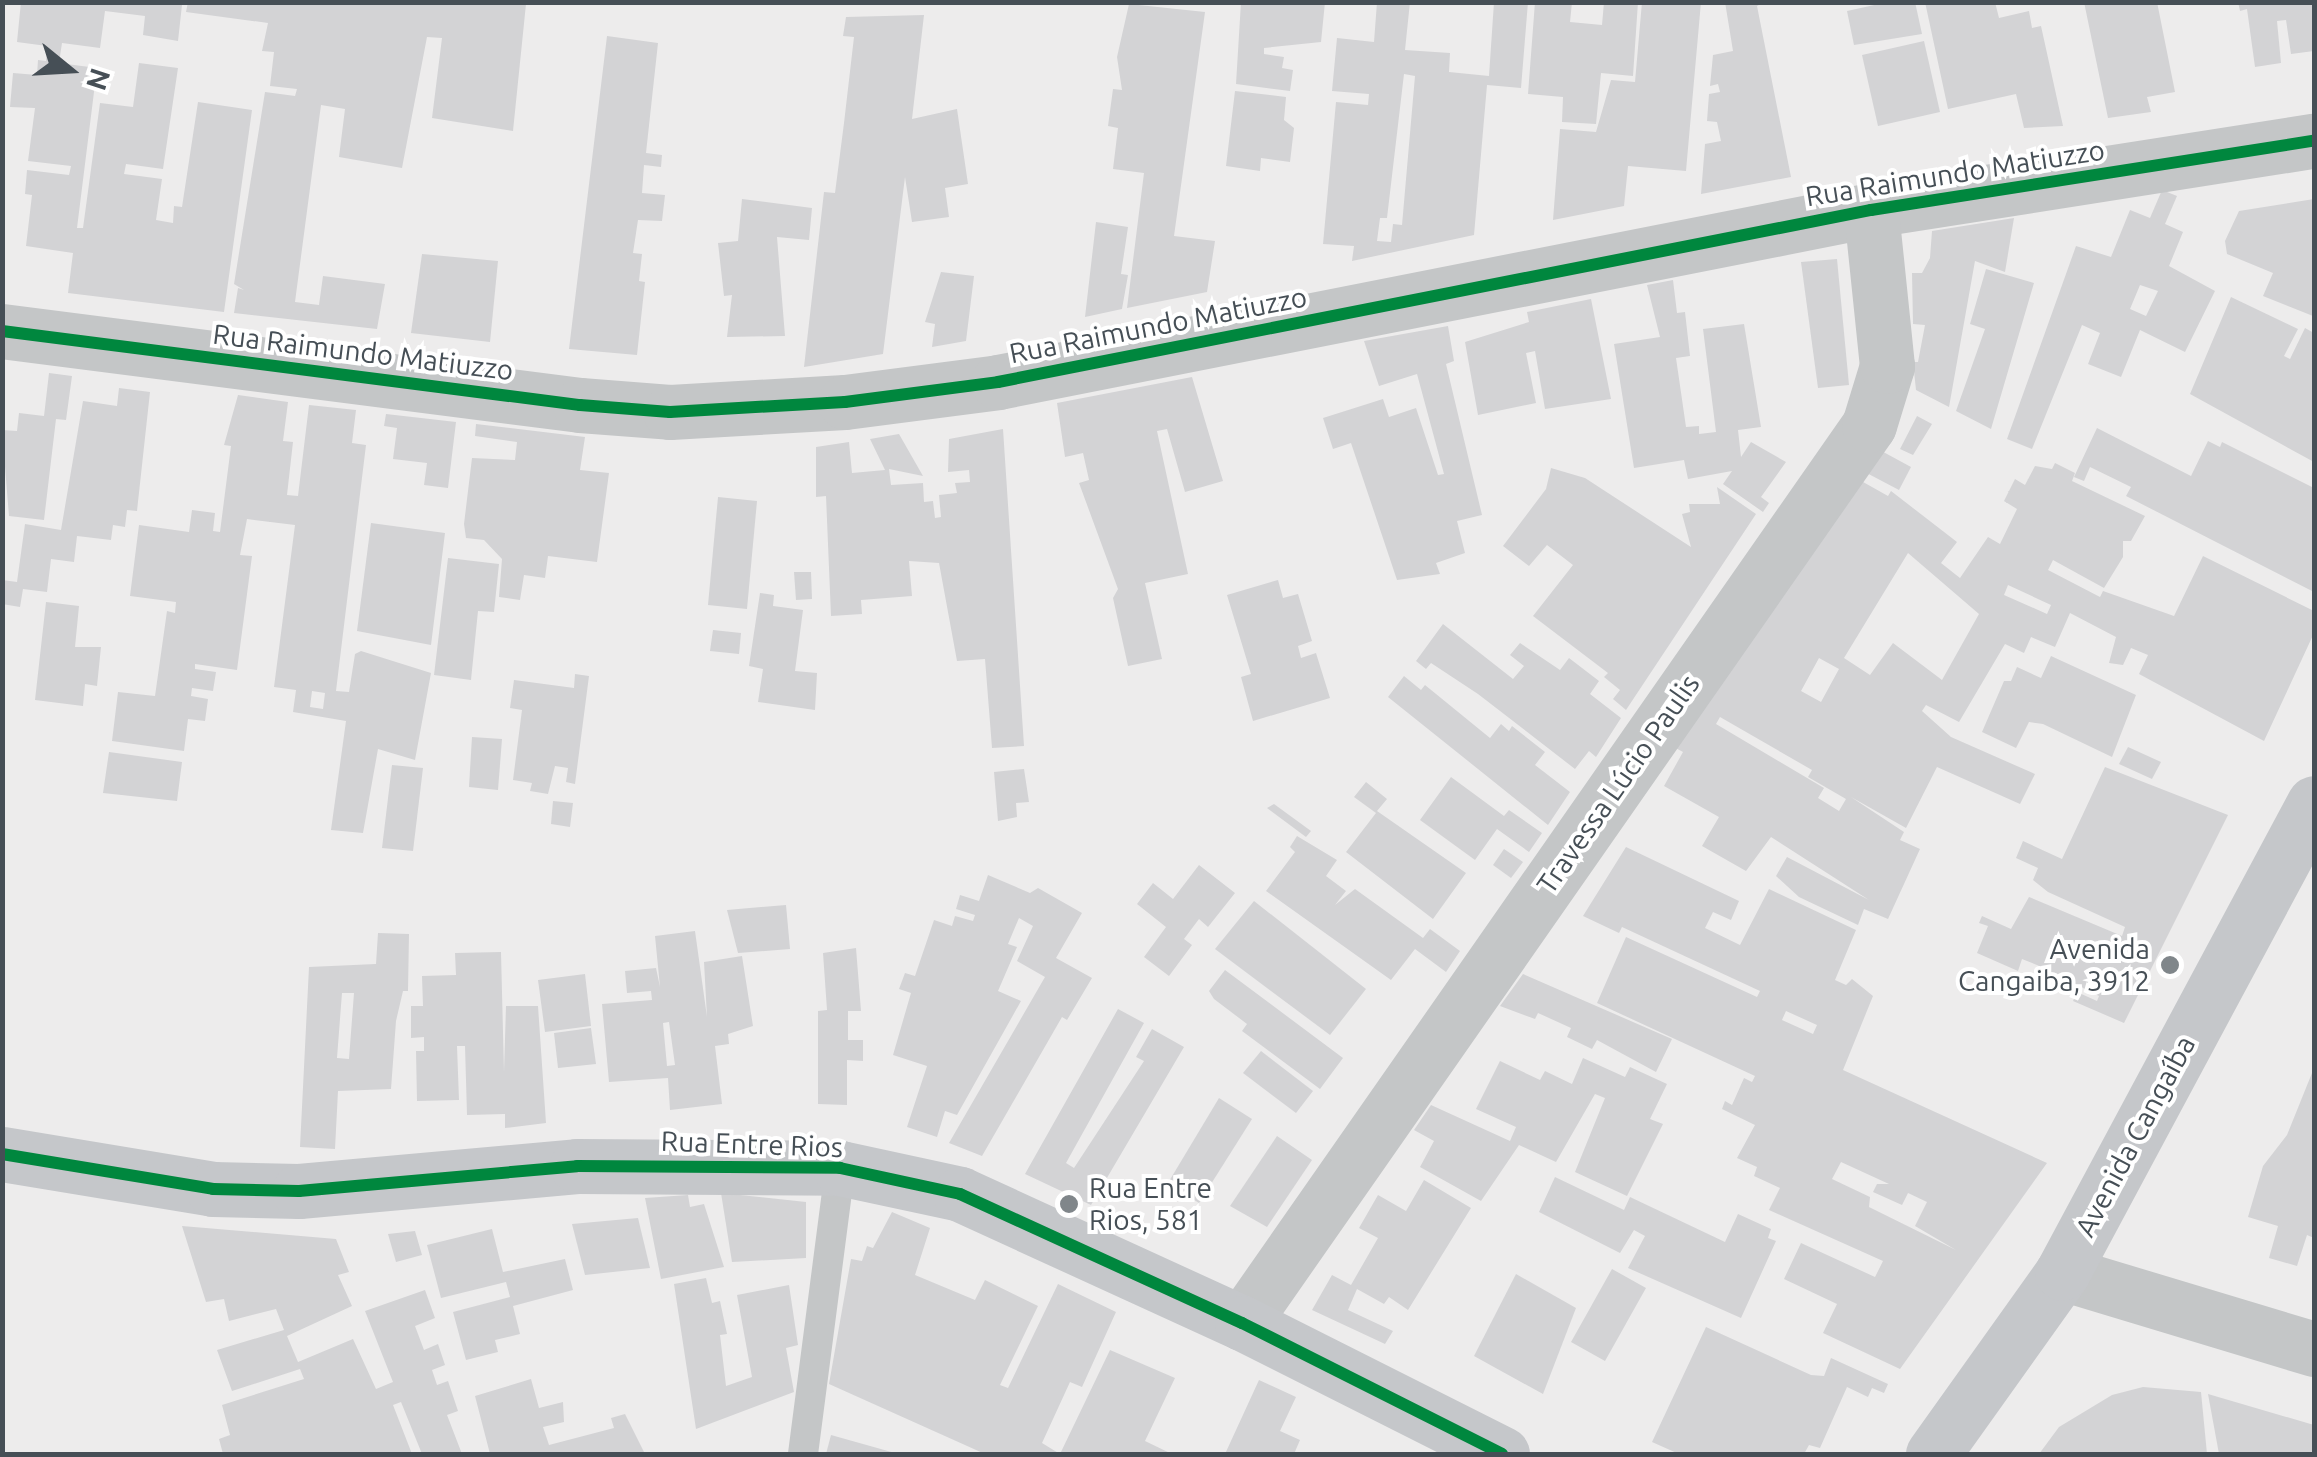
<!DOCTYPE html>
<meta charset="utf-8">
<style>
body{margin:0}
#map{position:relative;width:2317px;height:1457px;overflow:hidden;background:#edecec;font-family:Ubuntu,sans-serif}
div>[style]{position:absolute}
.building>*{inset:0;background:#d3d3d5}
.lane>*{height:30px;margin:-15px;padding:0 15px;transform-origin:15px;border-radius:15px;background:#c4c6c7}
.street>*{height:55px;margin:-27.5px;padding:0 27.5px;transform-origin:27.5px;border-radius:27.5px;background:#c4c6c7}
.secondary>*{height:55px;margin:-27.5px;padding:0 27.5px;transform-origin:27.5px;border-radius:27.5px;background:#c5c7ca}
.cycleway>*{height:12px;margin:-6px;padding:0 6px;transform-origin:6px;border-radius:6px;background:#00873e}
.dots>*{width:28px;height:28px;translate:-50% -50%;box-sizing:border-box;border:5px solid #fff;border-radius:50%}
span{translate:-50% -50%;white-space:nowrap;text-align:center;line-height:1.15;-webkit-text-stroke:8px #fff;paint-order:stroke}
.street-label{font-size:28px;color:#464f56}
.poi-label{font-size:28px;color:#464f56}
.right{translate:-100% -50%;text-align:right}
.left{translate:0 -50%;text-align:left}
.frame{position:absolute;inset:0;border:5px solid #464f56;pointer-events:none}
.north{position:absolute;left:20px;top:20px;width:100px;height:100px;-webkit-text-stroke:8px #fff;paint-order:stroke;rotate:108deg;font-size:28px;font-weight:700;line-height:40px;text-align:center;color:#464f56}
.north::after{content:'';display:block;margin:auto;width:35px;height:45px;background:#464f56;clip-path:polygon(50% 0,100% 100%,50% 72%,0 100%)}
</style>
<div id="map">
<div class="building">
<i style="clip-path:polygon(21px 2px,182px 5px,178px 41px,143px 35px,145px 16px,105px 11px,100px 48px,62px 43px,59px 63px,97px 68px,77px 228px,83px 228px,100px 103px,133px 107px,139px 63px,178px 68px,163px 169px,126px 164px,124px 174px,162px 179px,156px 220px,173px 223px,174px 206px,182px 207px,198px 102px,252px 110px,224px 312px,68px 293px,73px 253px,26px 246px,32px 195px,25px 194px,27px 170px,69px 175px,71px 166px,28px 161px,35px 108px,10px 107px,13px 73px,37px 75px,38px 60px,46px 61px,47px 46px,17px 42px)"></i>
<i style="clip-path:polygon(188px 2px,526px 4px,513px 131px,432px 118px,442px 38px,427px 37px,402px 168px,339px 157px,345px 109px,321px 105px,295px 302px,319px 305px,323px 276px,385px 284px,377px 329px,234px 313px,238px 288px,244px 290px,234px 284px,265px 92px,295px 96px,297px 89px,270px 86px,274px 52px,262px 51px,268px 23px,186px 12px)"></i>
<i style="clip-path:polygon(1241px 2px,1325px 2px,1321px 42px,1264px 48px,1264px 54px,1284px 57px,1282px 68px,1293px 70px,1290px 91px,1236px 84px)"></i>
<i style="clip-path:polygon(evenodd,1377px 2px,1410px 2px,1405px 50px,1450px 53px,1449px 72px,1489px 76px,1494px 2px,1528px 2px,1521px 88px,1487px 85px,1474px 235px,1352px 261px,1354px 246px,1323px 244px,1336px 102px,1368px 105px,1369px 94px,1332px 91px,1337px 38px,1374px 42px,1377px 2px,1404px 74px,1415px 76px,1402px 225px,1393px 224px,1391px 242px,1377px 241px,1380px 218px,1387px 218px,1404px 74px)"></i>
<i style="clip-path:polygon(1535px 2px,1572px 2px,1570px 22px,1602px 25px,1604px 2px,1638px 2px,1633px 76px,1601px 73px,1596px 124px,1562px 122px,1563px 97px,1528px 94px)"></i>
<i style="clip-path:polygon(1642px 2px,1701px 2px,1686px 171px,1628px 166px,1624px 206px,1553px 220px,1560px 129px,1596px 132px,1611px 80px,1635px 82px)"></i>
<i style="clip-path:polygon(1725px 2px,1764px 2px,1757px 6px,1791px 177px,1701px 194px,1705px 144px,1721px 141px,1717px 122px,1707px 121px,1709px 94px,1720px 92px,1718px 84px,1710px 86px,1713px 55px,1733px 51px)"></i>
<i style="clip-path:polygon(1888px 2px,1915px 2px,1922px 34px,1854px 45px,1847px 11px)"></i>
<i style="clip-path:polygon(1925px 2px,1995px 2px,1999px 18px,2029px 11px,2032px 28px,2041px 26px,2063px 126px,2024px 128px,2016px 94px,1948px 109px)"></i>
<i style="clip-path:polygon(2084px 2px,2157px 2px,2175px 92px,2147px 97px,2151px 112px,2108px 118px)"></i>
<i style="clip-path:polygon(2238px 2px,2314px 2px,2314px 51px,2291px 54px,2286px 20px,2277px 21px,2281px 63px,2255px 67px,2247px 9px,2240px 11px)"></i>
<i style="clip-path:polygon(1129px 4px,1205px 12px,1174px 236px,1215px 241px,1207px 292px,1127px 308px,1144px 173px,1113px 169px,1118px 128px,1108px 126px,1113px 89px,1122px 90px,1117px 57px)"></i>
<i style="clip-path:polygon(924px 15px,912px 119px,957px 109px,968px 184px,945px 188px,949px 217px,912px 222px,905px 177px,883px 354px,804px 367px,824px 192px,835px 193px,844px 123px,854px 37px,843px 36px,846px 17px)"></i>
<i style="clip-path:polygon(607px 36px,658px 43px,646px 153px,662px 155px,661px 167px,644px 165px,642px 193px,665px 195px,662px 221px,638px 220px,633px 253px,642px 254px,639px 281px,645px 282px,637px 355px,569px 349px)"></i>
<i style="clip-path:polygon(1924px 41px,1940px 112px,1878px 126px,1862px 55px)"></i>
<i style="clip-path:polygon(1235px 91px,1286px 97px,1284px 120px,1294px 128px,1290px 162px,1261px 158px,1260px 171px,1226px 166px)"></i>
<i style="clip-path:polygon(evenodd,2162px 190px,2177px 196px,2165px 224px,2183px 232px,2169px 266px,2215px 291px,2185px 352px,2140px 330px,2121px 377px,2088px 364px,2100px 333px,2082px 325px,2032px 449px,2007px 439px,2076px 246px,2111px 257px,2130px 210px,2150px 218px,2162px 190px,2140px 285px,2158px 291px,2146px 316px,2130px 309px,2140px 285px)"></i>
<i style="clip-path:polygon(742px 199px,812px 208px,809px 240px,777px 237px,785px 336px,727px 337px,732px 295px,724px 296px,718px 243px,738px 241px)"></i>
<i style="clip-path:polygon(2314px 199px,2314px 314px,2313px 316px,2263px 296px,2273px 273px,2227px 254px,2225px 241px,2239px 211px)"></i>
<i style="clip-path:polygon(2014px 218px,2005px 272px,1975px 261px,1949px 407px,1916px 390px,1913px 362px,1918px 362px,1925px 325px,1913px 324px,1912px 273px,1922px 273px,1930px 258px,1932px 231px)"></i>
<i style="clip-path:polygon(1096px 222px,1128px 227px,1121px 274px,1128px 275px,1122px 309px,1085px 317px)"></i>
<i style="clip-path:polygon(422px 254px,498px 261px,490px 342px,411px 333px)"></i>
<i style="clip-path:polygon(1837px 259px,1849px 385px,1818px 388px,1801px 262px)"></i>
<i style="clip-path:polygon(1986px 269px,2034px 283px,1991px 429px,1956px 411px,1985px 329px,1970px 324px)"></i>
<i style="clip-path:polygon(941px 272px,974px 276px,966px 341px,932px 347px,935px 324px,925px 322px)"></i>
<i style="clip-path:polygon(1673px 280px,1677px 313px,1685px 312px,1690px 356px,1676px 358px,1686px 427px,1699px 426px,1699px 434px,1716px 432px,1703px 329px,1744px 324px,1761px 427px,1738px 430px,1741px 457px,1751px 442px,1786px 462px,1761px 497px,1769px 503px,1763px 512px,1723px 484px,1732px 471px,1688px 479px,1684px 460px,1634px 468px,1614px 344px,1660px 337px,1647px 285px)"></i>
<i style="clip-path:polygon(2231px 297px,2298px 329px,2284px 356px,2290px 359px,2305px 328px,2314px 333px,2314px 462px,2190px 394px)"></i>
<i style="clip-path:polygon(1591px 299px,1611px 399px,1545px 409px,1535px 351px,1526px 353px,1536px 403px,1478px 415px,1465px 342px,1529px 322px,1527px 312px)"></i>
<i style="clip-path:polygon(1448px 326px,1454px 361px,1446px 364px,1482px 515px,1457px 521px,1465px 553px,1436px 563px,1440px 574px,1397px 580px,1351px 443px,1333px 449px,1323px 418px,1383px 399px,1389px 417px,1416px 408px,1438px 475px,1444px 474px,1417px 374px,1379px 386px,1364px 341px)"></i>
<i style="clip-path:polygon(49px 373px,72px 376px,66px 420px,56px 419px,44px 520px,9px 516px,2px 430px,17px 431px,19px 413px,44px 416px)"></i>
<i style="clip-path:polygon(1192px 377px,1223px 481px,1185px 492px,1167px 429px,1157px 431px,1188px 574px,1145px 583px,1162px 659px,1128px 666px,1113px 598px,1118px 589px,1079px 483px,1089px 480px,1083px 453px,1065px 457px,1057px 403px)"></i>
<i style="clip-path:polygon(119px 388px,150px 392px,137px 511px,127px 510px,125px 527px,113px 525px,111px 540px,77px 536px,74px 562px,51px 559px,47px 592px,23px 589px,20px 607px,2px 604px,2px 580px,17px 582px,25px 524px,61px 530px,83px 401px,117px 406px)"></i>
<i style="clip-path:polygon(evenodd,238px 395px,288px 402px,283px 441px,293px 442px,287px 495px,298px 496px,309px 405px,356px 410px,352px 443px,366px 445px,336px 691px,349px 692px,355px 654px,361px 651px,431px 673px,415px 760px,378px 749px,363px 833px,331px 830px,346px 721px,293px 712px,296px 690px,274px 687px,295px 525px,247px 519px,240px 555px,252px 556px,237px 670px,195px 664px,195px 669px,216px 672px,213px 691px,192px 688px,191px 696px,208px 699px,205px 721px,188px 719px,184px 751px,112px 741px,118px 692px,155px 696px,167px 611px,175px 613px,176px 602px,130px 596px,139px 525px,189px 532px,192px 510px,215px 513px,213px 531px,220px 532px,231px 446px,224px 445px,238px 395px,312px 691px,325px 693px,323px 709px,310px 707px,312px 691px)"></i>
<i style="clip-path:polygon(386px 414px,456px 422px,448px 488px,424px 485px,427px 463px,393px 459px,397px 428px,384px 426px)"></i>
<i style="clip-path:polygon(1917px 416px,1932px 424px,1913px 455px,1900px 449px)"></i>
<i style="clip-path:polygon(476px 424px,585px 437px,580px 470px,609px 473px,597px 562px,548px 556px,545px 578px,524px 575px,520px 600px,499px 597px,502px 559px,484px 540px,466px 538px,464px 524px,472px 458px,515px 460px,517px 442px,475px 436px)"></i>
<i style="clip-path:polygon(2097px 428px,2191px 476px,2208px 441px,2220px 447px,2222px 442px,2314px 488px,2314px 592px,2126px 496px,2131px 487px,2090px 467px,2084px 481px,2074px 477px)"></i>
<i style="clip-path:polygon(1003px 429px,1024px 746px,992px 748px,985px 659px,957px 661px,939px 563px,909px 561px,912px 596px,861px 600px,862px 614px,831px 616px,826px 496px,816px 497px,816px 447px,849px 442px,852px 473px,885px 470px,870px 439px,899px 434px,923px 476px,889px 469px,891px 485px,923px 483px,924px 502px,933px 501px,935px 518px,941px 517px,939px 495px,957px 493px,955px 483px,970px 482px,969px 470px,948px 472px,949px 439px)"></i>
<i style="clip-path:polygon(1876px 448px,1911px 467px,1899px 490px,1861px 470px)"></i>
<i style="clip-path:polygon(evenodd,2055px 463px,2075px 473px,2072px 481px,2145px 516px,2131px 541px,2123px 541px,2123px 557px,2104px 588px,2053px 560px,2048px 570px,2100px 597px,2103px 591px,2174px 616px,2203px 556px,2314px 611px,2314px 633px,2264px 741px,2139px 674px,2148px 655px,2131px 648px,2123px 665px,2109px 663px,2116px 637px,2070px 613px,2055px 647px,2031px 637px,2024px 653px,2005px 644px,1959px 722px,1926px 705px,1922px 711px,1951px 737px,2035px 774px,2020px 804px,1937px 767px,1906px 828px,1851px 797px,1904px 832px,1900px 840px,1920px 849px,1888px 919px,1864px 909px,1858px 925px,1799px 897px,1776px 876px,1787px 857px,1869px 900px,1771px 837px,1746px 871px,1702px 846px,1719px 817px,1664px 786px,1683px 752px,1672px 746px,1856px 478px,1888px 496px,1891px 491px,1957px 542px,1941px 563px,1960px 578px,1988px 537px,2000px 544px,2017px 509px,2004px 501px,2015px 479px,2025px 485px,2035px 466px,2052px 469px,2055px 463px,1908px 553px,1979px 614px,1942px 680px,1893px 643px,1870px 675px,1844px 658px,1908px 553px,2055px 463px,2008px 585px,2051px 605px,2047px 614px,2004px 595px,2008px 585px,2055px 463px,1819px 658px,1839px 669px,1821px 702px,1801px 691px,1819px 658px,2055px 463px,1720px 717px,1812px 770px,1808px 777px,1846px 799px,1839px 811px,1818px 798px,1824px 788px,1716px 724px,1720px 717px)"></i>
<i style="clip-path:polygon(1551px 468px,1585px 478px,1691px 547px,1682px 514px,1690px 512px,1689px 504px,1720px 504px,1717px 487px,1756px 514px,1626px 710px,1613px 699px,1620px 690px,1604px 677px,1608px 673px,1533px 616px,1573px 565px,1547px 545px,1529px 566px,1503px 546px,1546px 489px)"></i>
<i style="clip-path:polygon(718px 497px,757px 501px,747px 609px,708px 605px)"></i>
<i style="clip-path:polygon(371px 523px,445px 533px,431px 645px,357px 631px)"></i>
<i style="clip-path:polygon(448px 558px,499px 564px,494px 612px,478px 611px,471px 680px,434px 675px)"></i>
<i style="clip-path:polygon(794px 572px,811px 572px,812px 599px,796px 600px)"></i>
<i style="clip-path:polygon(1278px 580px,1283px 598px,1298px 594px,1312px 641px,1298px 646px,1301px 658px,1316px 653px,1330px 698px,1253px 721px,1241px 677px,1251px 674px,1227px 595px)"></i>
<i style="clip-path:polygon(760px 593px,774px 595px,773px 606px,803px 610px,795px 671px,817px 673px,815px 710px,758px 702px,763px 669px,749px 666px)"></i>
<i style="clip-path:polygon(46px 602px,79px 606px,75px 647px,101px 647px,97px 686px,85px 684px,83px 706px,35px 700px)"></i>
<i style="clip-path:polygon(1443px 624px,1513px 679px,1524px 666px,1510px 655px,1520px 643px,1560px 670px,1569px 658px,1599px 681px,1590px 694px,1621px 718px,1596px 757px,1589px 751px,1575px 769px,1478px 694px,1431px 663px,1426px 669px,1416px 661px)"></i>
<i style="clip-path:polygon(713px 630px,741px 633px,739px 654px,710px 651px)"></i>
<i style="clip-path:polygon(2051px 656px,2136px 695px,2112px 757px,2043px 724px,2029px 722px,2016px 748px,1982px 732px,2004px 681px,2011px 681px,2017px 667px,2041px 678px)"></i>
<i style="clip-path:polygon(575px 674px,589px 676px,575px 784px,566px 782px,568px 768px,555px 766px,548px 794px,530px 791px,532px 783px,513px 780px,522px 710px,510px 708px,514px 680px,574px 688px)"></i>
<i style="clip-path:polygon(1404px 676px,1421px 690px,1425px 685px,1490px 738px,1501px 724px,1509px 731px,1512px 726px,1545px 752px,1535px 765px,1570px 792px,1548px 825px,1388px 697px)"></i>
<i style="clip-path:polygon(472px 737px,502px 739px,498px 790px,469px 787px)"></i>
<i style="clip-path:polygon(2128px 747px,2161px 762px,2152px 779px,2119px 764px)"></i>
<i style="clip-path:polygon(109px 752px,182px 762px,177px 801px,103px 793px)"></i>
<i style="clip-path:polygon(392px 765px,423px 768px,413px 851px,382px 848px)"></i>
<i style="clip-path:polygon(2105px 767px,2228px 815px,2124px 1023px,2073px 1001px,2077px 992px,2097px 1001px,2099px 996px,2037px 965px,2022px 959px,2018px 971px,1977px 953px,1988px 926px,1979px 923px,1982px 916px,2011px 929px,2029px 897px,2122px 936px,2125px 927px,2048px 892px,2033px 880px,2038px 868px,2016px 858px,2023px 841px,2062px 859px)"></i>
<i style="clip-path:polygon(1024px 769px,1029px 802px,1016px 803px,1017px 817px,998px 821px,994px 772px)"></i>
<i style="clip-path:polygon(1451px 777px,1504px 816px,1509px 810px,1542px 833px,1529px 852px,1497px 829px,1475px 860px,1420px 820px)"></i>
<i style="clip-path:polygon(1366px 782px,1387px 799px,1377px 811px,1466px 873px,1433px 919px,1346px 852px,1376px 813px,1354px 797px)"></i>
<i style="clip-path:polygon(553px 801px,573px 803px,570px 827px,551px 824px)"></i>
<i style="clip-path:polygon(1274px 804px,1311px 831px,1306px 837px,1267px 808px)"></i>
<i style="clip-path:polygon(1297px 836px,1337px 860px,1326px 876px,1346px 891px,1335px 905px,1355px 889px,1423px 938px,1430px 929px,1460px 951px,1446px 972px,1415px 949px,1391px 980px,1266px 891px,1295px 852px,1290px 847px)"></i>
<i style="clip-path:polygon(evenodd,1626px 847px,1739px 901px,1731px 920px,1713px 912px,1705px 928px,1740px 945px,1769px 889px,1856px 930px,1835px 980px,1846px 985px,1852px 979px,1873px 996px,1843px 1070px,2047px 1163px,1900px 1369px,1823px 1333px,1837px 1304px,1784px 1279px,1801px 1243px,1875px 1277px,1883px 1261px,1769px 1210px,1780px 1188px,1754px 1176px,1757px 1167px,1737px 1158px,1755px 1125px,1722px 1109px,1725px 1101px,1732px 1105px,1744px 1078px,1752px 1082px,1755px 1076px,1597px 1003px,1626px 937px,1757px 997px,1760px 991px,1622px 927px,1619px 933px,1583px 916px,1626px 847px,1786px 1011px,1817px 1025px,1813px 1034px,1782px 1020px,1786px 1011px,1626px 847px,1841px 1162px,1889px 1184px,1877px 1184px,1873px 1192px,1902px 1205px,1908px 1193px,1927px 1202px,1915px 1226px,1956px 1250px,1869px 1207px,1870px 1197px,1832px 1179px,1841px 1162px)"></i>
<i style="clip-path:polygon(1504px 849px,1523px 862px,1511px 878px,1493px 865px)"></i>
<i style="clip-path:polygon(1199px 865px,1235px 893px,1208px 927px,1199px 919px,1184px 939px,1192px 945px,1169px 976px,1144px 957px,1166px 927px,1137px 904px,1153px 883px,1173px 899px)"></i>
<i style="clip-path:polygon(988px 875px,1030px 893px,1038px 888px,1082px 913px,1056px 958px,1092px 978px,1067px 1020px,1062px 1017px,982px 1156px,949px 1143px,1045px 977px,1017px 961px,1033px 926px,1019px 918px,1008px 944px,1017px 947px,998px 991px,1021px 1001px,957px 1115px,945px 1111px,937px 1137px,907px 1127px,927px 1066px,893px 1055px,911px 993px,899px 989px,905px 973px,915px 976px,934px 920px,952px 926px,955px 916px,973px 921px,975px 915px,956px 909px,960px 895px,979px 901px)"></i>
<i style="clip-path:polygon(1254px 901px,1366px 989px,1330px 1035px,1215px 949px)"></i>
<i style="clip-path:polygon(786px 905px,790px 949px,738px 953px,727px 910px)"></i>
<i style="clip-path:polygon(evenodd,695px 931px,707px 1017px,704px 962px,742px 956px,753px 1026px,728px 1034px,729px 1044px,715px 1046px,722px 1104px,670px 1110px,668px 1078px,609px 1082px,602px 1004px,652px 1000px,651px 991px,627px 993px,625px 971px,656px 968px,660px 987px,655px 936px,695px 931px,669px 1022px,675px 1065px,667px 1066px,663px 1023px,669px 1022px)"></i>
<i style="clip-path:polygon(evenodd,378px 933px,409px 934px,408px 991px,403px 991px,396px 1021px,391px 1089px,338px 1091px,335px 1149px,300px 1147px,309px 967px,376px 964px,378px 933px,342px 993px,354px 993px,349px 1059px,337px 1058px,342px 993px)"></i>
<i style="clip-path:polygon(856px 948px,861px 1011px,848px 1011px,848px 1040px,863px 1040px,863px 1061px,847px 1060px,847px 1105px,818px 1104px,818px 1011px,827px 1010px,823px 953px)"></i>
<i style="clip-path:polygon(501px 952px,504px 1072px,506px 1006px,538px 1006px,546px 1123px,505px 1128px,505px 1114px,467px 1115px,465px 1046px,457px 1046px,459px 1100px,417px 1101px,416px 1051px,424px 1051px,424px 1037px,411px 1038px,411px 1006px,423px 1006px,422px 976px,456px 975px,455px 953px)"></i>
<i style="clip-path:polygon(1225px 970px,1343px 1058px,1320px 1089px,1242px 1031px,1247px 1024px,1214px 999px,1209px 991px)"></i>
<i style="clip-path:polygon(585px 974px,591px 1026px,545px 1032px,538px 980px)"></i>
<i style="clip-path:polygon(1523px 974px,1672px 1039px,1656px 1072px,1597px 1040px,1592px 1049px,1567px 1037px,1571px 1028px,1538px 1013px,1535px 1019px,1500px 1006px)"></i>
<i style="clip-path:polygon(1118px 1009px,1144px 1023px,1066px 1163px,1074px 1168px,1144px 1061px,1136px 1057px,1152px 1029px,1184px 1047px,1091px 1205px,1025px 1174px)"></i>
<i style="clip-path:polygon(591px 1028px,596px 1064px,558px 1068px,554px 1033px)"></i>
<i style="clip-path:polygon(1261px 1051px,1313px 1091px,1296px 1113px,1243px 1073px)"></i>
<i style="clip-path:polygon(1583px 1058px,1625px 1077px,1630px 1067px,1667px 1084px,1650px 1119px,1663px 1124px,1627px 1196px,1575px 1172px,1605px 1098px,1595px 1094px,1556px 1162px,1519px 1145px,1481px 1201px,1420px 1167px,1434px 1141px,1414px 1130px,1431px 1105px,1510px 1141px,1516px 1127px,1476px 1109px,1500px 1061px,1540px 1080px,1545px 1071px,1572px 1084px)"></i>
<i style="clip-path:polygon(2314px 1068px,2314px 1238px,2307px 1235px,2297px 1266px,2269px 1258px,2278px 1226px,2248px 1217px,2263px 1166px,2287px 1135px)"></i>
<i style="clip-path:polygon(1219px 1098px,1252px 1119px,1199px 1203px,1168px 1183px)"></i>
<i style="clip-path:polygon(1277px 1136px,1312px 1160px,1267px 1227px,1230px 1206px)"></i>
<i style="clip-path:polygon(1555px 1177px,1624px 1210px,1630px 1197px,1725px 1242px,1738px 1214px,1771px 1229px,1768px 1238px,1776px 1241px,1741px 1318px,1628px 1268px,1645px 1236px,1634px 1230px,1620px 1253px,1539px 1212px)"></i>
<i style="clip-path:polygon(1424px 1180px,1471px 1208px,1408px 1310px,1389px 1297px,1384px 1304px,1357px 1289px,1348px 1310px,1393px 1331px,1385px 1344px,1312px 1310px,1332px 1275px,1351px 1285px,1378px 1238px,1359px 1228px,1378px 1195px,1406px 1211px)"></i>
<i style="clip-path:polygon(721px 1193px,806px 1202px,806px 1258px,732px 1262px)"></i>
<i style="clip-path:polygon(688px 1195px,690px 1207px,704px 1204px,724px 1267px,661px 1279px,645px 1198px)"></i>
<i style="clip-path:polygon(892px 1212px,930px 1228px,915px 1275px,975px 1300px,985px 1280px,1038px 1306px,1000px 1385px,1008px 1388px,1058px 1284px,1116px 1312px,1082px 1387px,1070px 1382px,1042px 1443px,1060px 1454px,1110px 1350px,1175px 1378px,1145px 1441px,1172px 1454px,985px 1454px,829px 1384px,851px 1259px,862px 1261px,867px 1246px,873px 1248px)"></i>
<i style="clip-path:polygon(638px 1218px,650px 1268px,585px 1275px,572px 1224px)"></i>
<i style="clip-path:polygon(182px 1226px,336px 1239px,349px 1272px,338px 1275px,352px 1306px,287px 1336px,298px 1362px,353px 1339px,376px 1389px,393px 1382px,365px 1311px,425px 1290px,435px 1318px,415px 1326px,424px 1350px,438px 1344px,445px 1365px,432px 1370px,437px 1385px,448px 1381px,458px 1411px,447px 1415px,462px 1454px,422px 1454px,401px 1402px,393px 1405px,412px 1454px,223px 1454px,219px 1439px,230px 1435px,222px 1405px,304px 1379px,300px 1369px,232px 1391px,217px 1350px,284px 1330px,276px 1309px,229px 1321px,224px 1299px,206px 1302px)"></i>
<i style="clip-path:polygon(492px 1229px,503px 1272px,565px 1259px,573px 1290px,513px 1306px,520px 1334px,495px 1340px,498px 1352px,466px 1360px,453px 1312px,510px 1297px,506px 1282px,441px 1298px,427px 1245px)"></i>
<i style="clip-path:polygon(415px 1231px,422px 1255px,396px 1262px,388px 1234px)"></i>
<i style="clip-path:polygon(1612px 1269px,1646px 1288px,1605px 1361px,1571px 1342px)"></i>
<i style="clip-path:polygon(1516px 1274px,1576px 1308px,1543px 1394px,1474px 1356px)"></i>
<i style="clip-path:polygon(706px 1278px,712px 1303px,720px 1301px,727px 1334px,720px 1335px,726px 1386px,752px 1377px,737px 1295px,789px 1285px,798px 1345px,786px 1348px,794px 1392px,696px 1429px,674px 1284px)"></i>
<i style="clip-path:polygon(1706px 1327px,1811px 1375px,1824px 1376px,1831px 1358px,1888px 1384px,1884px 1393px,1872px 1388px,1868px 1397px,1847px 1387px,1820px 1448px,1809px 1445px,1804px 1454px,1679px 1454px,1652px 1442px)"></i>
<i style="clip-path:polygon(531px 1379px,539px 1408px,563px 1402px,564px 1422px,543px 1427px,549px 1445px,614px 1428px,611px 1418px,625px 1414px,645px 1454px,490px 1454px,475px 1396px)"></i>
<i style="clip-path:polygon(1259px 1380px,1296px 1397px,1280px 1431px,1300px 1440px,1294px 1454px,1225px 1454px)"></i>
<i style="clip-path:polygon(2143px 1387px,2201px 1392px,2207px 1454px,2039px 1454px,2059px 1427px,2112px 1395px)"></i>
<i style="clip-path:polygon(2208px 1394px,2314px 1425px,2314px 1454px,2219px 1454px)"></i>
<i style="clip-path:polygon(831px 1435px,895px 1453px,895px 1454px,826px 1454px)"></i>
</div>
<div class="lane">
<i style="left:803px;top:1454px;width:288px;rotate:-82.6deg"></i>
</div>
<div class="street">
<i style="left:2px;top:331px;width:583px;rotate:7.3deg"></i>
<i style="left:580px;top:405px;width:90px;rotate:4.4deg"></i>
<i style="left:670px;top:412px;width:175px;rotate:-3.3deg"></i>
<i style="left:845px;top:402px;width:154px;rotate:-7.4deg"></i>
<i style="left:998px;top:382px;width:890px;rotate:-11.15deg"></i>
<i style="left:1871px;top:210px;width:448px;rotate:-8.9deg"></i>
<i style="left:2062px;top:1273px;width:263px;rotate:16.8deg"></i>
<i style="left:1242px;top:1323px;width:1095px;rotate:-55.08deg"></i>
<i style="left:1869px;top:425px;width:62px;rotate:-73deg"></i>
<i style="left:1887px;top:366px;width:157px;rotate:-95.9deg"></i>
</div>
<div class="secondary">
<i style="left:2px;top:1154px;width:214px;rotate:9.4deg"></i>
<i style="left:213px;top:1189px;width:86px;rotate:1.3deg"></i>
<i style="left:299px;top:1191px;width:279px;rotate:-5.1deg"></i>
<i style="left:577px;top:1166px;width:263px;rotate:0.4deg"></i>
<i style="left:840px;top:1168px;width:123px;rotate:12.2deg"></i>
<i style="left:960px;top:1194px;width:310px;rotate:24.6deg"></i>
<i style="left:1242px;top:1323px;width:291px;rotate:26.7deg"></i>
<i style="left:1933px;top:1454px;width:222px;rotate:-54.5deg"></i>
<i style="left:2062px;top:1273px;width:533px;rotate:-61.8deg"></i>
</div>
<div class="cycleway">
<i style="left:2px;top:331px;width:583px;rotate:7.3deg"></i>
<i style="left:580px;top:405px;width:90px;rotate:4.4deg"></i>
<i style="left:670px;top:412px;width:175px;rotate:-3.3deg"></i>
<i style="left:845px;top:402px;width:154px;rotate:-7.4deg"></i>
<i style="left:998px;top:382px;width:890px;rotate:-11.15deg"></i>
<i style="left:1871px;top:210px;width:448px;rotate:-8.9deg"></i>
<i style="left:2px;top:1154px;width:214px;rotate:9.4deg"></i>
<i style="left:213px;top:1189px;width:86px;rotate:1.3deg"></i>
<i style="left:299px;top:1191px;width:279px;rotate:-5.1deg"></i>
<i style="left:577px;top:1166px;width:263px;rotate:0.4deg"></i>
<i style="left:840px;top:1168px;width:123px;rotate:12.2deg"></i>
<i style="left:960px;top:1194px;width:310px;rotate:24.6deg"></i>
<i style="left:1242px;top:1323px;width:291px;rotate:26.7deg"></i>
</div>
<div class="dots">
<i style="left:2170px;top:965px;background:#80868a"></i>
<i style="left:1069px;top:1204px;background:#80868a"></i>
</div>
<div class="street-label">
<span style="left:1955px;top:173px;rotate:-9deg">Rua Raimundo Matiuzzo</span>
<span style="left:1158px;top:325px;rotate:-11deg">Rua Raimundo Matiuzzo</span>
<span style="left:363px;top:352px;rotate:7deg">Rua Raimundo Matiuzzo</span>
<span style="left:1618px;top:784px;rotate:-55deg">Travessa Lúcio Paulis</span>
<span style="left:2135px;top:1136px;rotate:-62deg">Avenida Cangaíba</span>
<span style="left:752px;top:1144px;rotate:2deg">Rua Entre Rios</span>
</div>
<div class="poi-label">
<span class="right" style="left:2150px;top:965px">Avenida<br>Cangaiba, 3912</span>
<span class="left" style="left:1089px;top:1204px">Rua Entre<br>Rios, 581</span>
</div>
<div class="frame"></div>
<div class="north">N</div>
</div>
